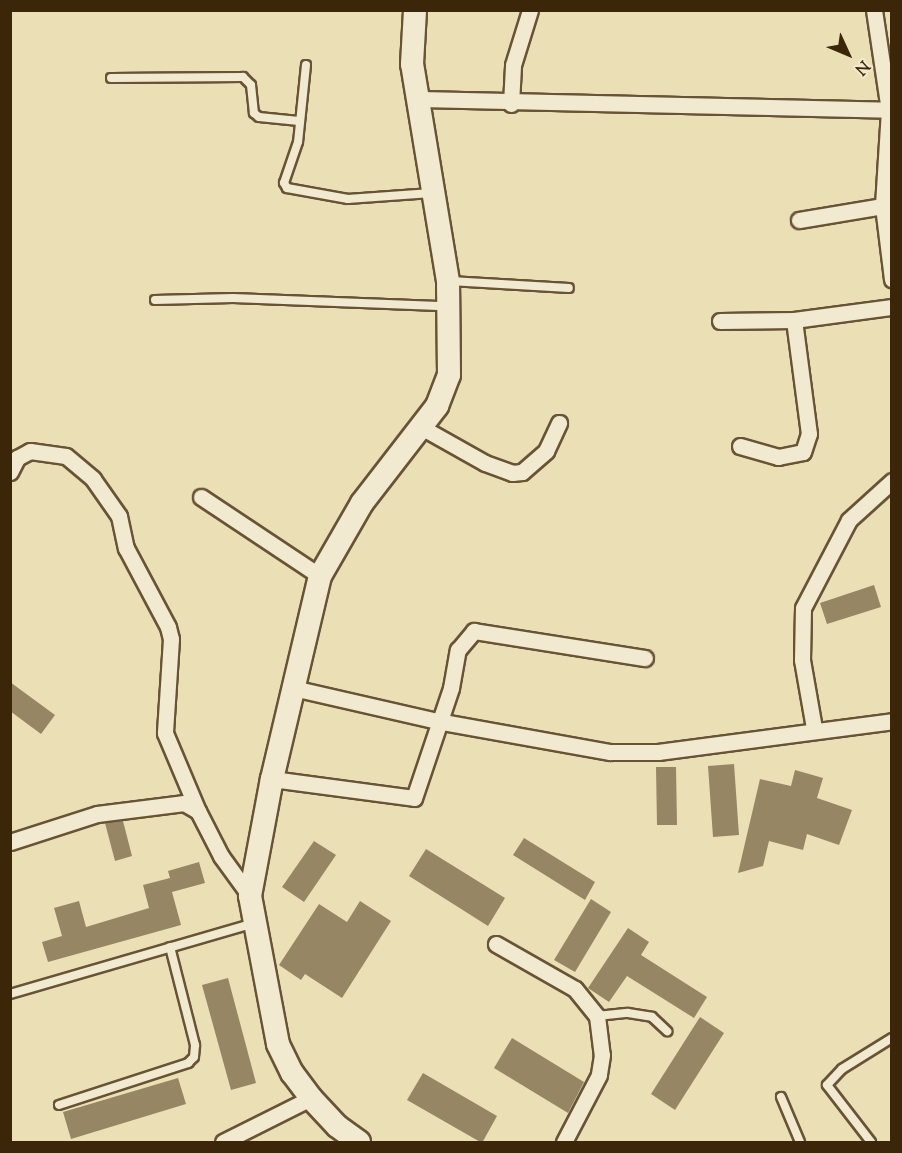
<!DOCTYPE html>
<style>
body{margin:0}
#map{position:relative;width:902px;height:1153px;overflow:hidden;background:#ebdfb6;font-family:"Sorts Mill Goudy",serif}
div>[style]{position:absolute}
.building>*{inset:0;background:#978663}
.roads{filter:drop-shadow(2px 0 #685435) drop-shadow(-2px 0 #685435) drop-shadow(0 2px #685435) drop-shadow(0 -2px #685435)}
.lane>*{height:8px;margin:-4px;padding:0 4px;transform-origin:4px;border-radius:4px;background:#f2ead0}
.street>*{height:15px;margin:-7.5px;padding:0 7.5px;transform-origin:7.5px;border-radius:7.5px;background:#f2ead0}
.secondary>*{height:22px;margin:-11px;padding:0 11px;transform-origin:11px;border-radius:11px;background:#f2ead0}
span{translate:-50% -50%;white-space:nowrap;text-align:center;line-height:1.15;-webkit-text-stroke:6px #f2ead0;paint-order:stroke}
.frame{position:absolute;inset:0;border:12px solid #3c260a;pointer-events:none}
.north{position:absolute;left:818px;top:24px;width:60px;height:60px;-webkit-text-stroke:4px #f2ead0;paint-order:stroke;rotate:134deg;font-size:16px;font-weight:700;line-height:24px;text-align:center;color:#3c260a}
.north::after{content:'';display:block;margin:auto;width:21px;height:27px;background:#3c260a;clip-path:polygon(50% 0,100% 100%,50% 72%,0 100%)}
</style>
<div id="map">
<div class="building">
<i style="clip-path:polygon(874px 585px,881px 607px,827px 624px,820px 603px)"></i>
<i style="clip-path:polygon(10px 682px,55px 715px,41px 734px,10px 711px)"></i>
<i style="clip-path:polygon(734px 764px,739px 835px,713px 837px,708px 766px)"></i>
<i style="clip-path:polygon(656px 767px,676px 767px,677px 825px,657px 825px)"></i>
<i style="clip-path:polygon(795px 770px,823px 778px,817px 798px,852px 810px,839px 845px,807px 834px,803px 850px,769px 841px,763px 866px,738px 873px,760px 779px,791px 786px)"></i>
<i style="clip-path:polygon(123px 821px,132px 856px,115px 861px,105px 823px)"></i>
<i style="clip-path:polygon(524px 838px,595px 882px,585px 900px,513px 855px)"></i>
<i style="clip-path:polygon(314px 841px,336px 855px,304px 902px,282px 887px)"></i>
<i style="clip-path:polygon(426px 849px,505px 898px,488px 926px,409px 876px)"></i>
<i style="clip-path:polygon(199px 862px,205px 883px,172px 892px,181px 925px,48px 962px,42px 942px,62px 936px,54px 908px,79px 901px,86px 927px,149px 908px,143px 885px,170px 878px,168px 871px)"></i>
<i style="clip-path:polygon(591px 899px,611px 912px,575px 972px,554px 960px)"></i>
<i style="clip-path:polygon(360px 901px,391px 921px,342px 998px,305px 974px,301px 980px,279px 965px,319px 904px,347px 922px)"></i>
<i style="clip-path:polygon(628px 928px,649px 942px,641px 955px,707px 997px,694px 1018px,627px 976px,609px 1002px,588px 988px)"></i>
<i style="clip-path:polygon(228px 978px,256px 1083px,231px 1090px,202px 985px)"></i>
<i style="clip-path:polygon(700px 1017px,724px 1033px,675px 1110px,651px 1094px)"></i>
<i style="clip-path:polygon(512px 1038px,584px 1082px,568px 1113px,494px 1068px)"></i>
<i style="clip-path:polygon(423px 1073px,497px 1116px,482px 1143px,407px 1100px)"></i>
<i style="clip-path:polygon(178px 1078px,186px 1104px,71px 1139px,63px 1112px)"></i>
</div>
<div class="roads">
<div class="lane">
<i style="left:306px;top:65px;width:77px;rotate:95.9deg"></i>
<i style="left:298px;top:142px;width:43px;rotate:108.9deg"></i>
<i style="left:284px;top:183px;width:6px;rotate:59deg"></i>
<i style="left:287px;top:188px;width:62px;rotate:10.2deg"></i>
<i style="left:348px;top:199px;width:83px;rotate:-4.1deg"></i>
<i style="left:111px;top:78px;width:132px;rotate:-0.4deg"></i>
<i style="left:243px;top:77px;width:11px;rotate:45deg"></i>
<i style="left:251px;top:85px;width:28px;rotate:84deg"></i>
<i style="left:254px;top:113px;width:6px;rotate:39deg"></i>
<i style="left:259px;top:117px;width:40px;rotate:5.7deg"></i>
<i style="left:450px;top:281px;width:119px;rotate:3.4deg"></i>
<i style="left:155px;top:300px;width:78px;rotate:-1.5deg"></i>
<i style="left:233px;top:298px;width:212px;rotate:2.2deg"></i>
<i style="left:10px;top:994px;width:251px;rotate:-16.2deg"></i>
<i style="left:597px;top:1016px;width:31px;rotate:-6deg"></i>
<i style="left:628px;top:1013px;width:24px;rotate:9deg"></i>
<i style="left:652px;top:1017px;width:21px;rotate:43deg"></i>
<i style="left:781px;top:1097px;width:49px;rotate:67.1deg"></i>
<i style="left:59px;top:1105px;width:136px;rotate:-18deg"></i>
<i style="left:188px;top:1063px;width:8px;rotate:-45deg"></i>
<i style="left:194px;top:1057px;width:12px;rotate:-85deg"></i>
<i style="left:195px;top:1045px;width:101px;rotate:-104.3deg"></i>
<i style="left:871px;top:1142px;width:72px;rotate:-127.7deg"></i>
<i style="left:827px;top:1085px;width:22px;rotate:-47deg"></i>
<i style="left:842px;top:1069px;width:59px;rotate:-31.8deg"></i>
</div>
<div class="street">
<i style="left:874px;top:10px;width:101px;rotate:81.5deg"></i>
<i style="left:889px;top:110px;width:96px;rotate:93.6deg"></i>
<i style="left:883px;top:206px;width:74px;rotate:83deg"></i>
<i style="left:417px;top:99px;width:475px;rotate:1.3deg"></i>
<i style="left:511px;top:104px;width:39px;rotate:-87deg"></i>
<i style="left:513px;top:65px;width:58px;rotate:-72.8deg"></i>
<i style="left:799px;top:220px;width:85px;rotate:-9.5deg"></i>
<i style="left:720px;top:321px;width:74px;rotate:-0.8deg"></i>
<i style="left:794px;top:320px;width:99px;rotate:-7.6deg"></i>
<i style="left:421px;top:427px;width:73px;rotate:29.4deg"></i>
<i style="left:485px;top:463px;width:29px;rotate:20deg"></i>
<i style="left:512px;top:473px;width:10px;rotate:-6deg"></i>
<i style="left:522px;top:472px;width:32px;rotate:-41deg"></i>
<i style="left:546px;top:451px;width:31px;rotate:-65deg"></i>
<i style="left:740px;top:446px;width:40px;rotate:16deg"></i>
<i style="left:778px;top:457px;width:25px;rotate:-11deg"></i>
<i style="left:803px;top:452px;width:19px;rotate:-72deg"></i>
<i style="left:809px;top:434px;width:115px;rotate:-97.5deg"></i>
<i style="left:10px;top:472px;width:16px;rotate:-63deg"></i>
<i style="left:17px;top:458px;width:15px;rotate:-28deg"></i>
<i style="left:30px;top:451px;width:36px;rotate:8deg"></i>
<i style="left:66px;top:456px;width:35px;rotate:40deg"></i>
<i style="left:93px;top:479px;width:45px;rotate:54.9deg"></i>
<i style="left:119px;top:516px;width:33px;rotate:78deg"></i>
<i style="left:126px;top:548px;width:89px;rotate:62deg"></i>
<i style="left:168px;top:627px;width:12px;rotate:76deg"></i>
<i style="left:171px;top:639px;width:94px;rotate:93.7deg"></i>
<i style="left:165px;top:733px;width:85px;rotate:67.1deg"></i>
<i style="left:201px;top:497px;width:143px;rotate:33.6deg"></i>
<i style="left:293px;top:688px;width:148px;rotate:12.9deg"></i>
<i style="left:437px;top:721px;width:176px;rotate:10.2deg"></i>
<i style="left:610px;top:752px;width:48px"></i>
<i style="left:658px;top:752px;width:236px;rotate:-7.5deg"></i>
<i style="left:814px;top:728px;width:69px;rotate:-100deg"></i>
<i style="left:802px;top:660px;width:52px;rotate:-88.9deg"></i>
<i style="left:803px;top:608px;width:99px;rotate:-62.4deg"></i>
<i style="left:849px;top:520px;width:58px;rotate:-42.2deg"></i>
<i style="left:272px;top:779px;width:143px;rotate:7.6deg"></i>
<i style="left:414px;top:798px;width:116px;rotate:-71.4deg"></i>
<i style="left:451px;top:688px;width:39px;rotate:-80deg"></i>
<i style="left:458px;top:650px;width:25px;rotate:-50deg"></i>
<i style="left:474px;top:631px;width:173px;rotate:9deg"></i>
<i style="left:10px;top:842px;width:91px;rotate:-17.8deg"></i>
<i style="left:97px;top:814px;width:88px;rotate:-7.2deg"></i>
<i style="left:184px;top:803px;width:16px;rotate:30deg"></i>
<i style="left:198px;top:811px;width:51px;rotate:62.9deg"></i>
<i style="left:221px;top:856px;width:49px;rotate:54.1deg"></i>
<i style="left:496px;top:944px;width:91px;rotate:29.7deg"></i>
<i style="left:575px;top:989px;width:35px;rotate:51deg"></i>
<i style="left:597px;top:1016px;width:39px;rotate:83deg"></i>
<i style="left:602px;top:1055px;width:20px;rotate:99deg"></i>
<i style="left:599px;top:1075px;width:76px;rotate:117.6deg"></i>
<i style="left:223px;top:1142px;width:98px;rotate:-26.6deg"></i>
</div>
<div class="secondary">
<i style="left:359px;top:1142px;width:27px;rotate:-144deg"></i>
<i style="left:337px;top:1126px;width:38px;rotate:-133deg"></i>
<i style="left:311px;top:1098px;width:31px;rotate:-127deg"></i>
<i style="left:292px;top:1073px;width:32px;rotate:-116deg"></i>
<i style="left:278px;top:1044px;width:151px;rotate:-100.7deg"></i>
<i style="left:250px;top:896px;width:119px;rotate:-79.4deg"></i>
<i style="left:272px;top:779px;width:209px;rotate:-76.7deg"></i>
<i style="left:320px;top:576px;width:84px;rotate:-60.1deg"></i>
<i style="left:362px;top:503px;width:123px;rotate:-52.3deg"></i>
<i style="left:437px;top:406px;width:33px;rotate:-69deg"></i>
<i style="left:449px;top:375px;width:94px;rotate:-90.6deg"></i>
<i style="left:448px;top:281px;width:220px;rotate:-99.4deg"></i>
<i style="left:412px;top:64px;width:54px;rotate:-86.8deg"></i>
</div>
</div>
<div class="frame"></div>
<div class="north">N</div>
</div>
